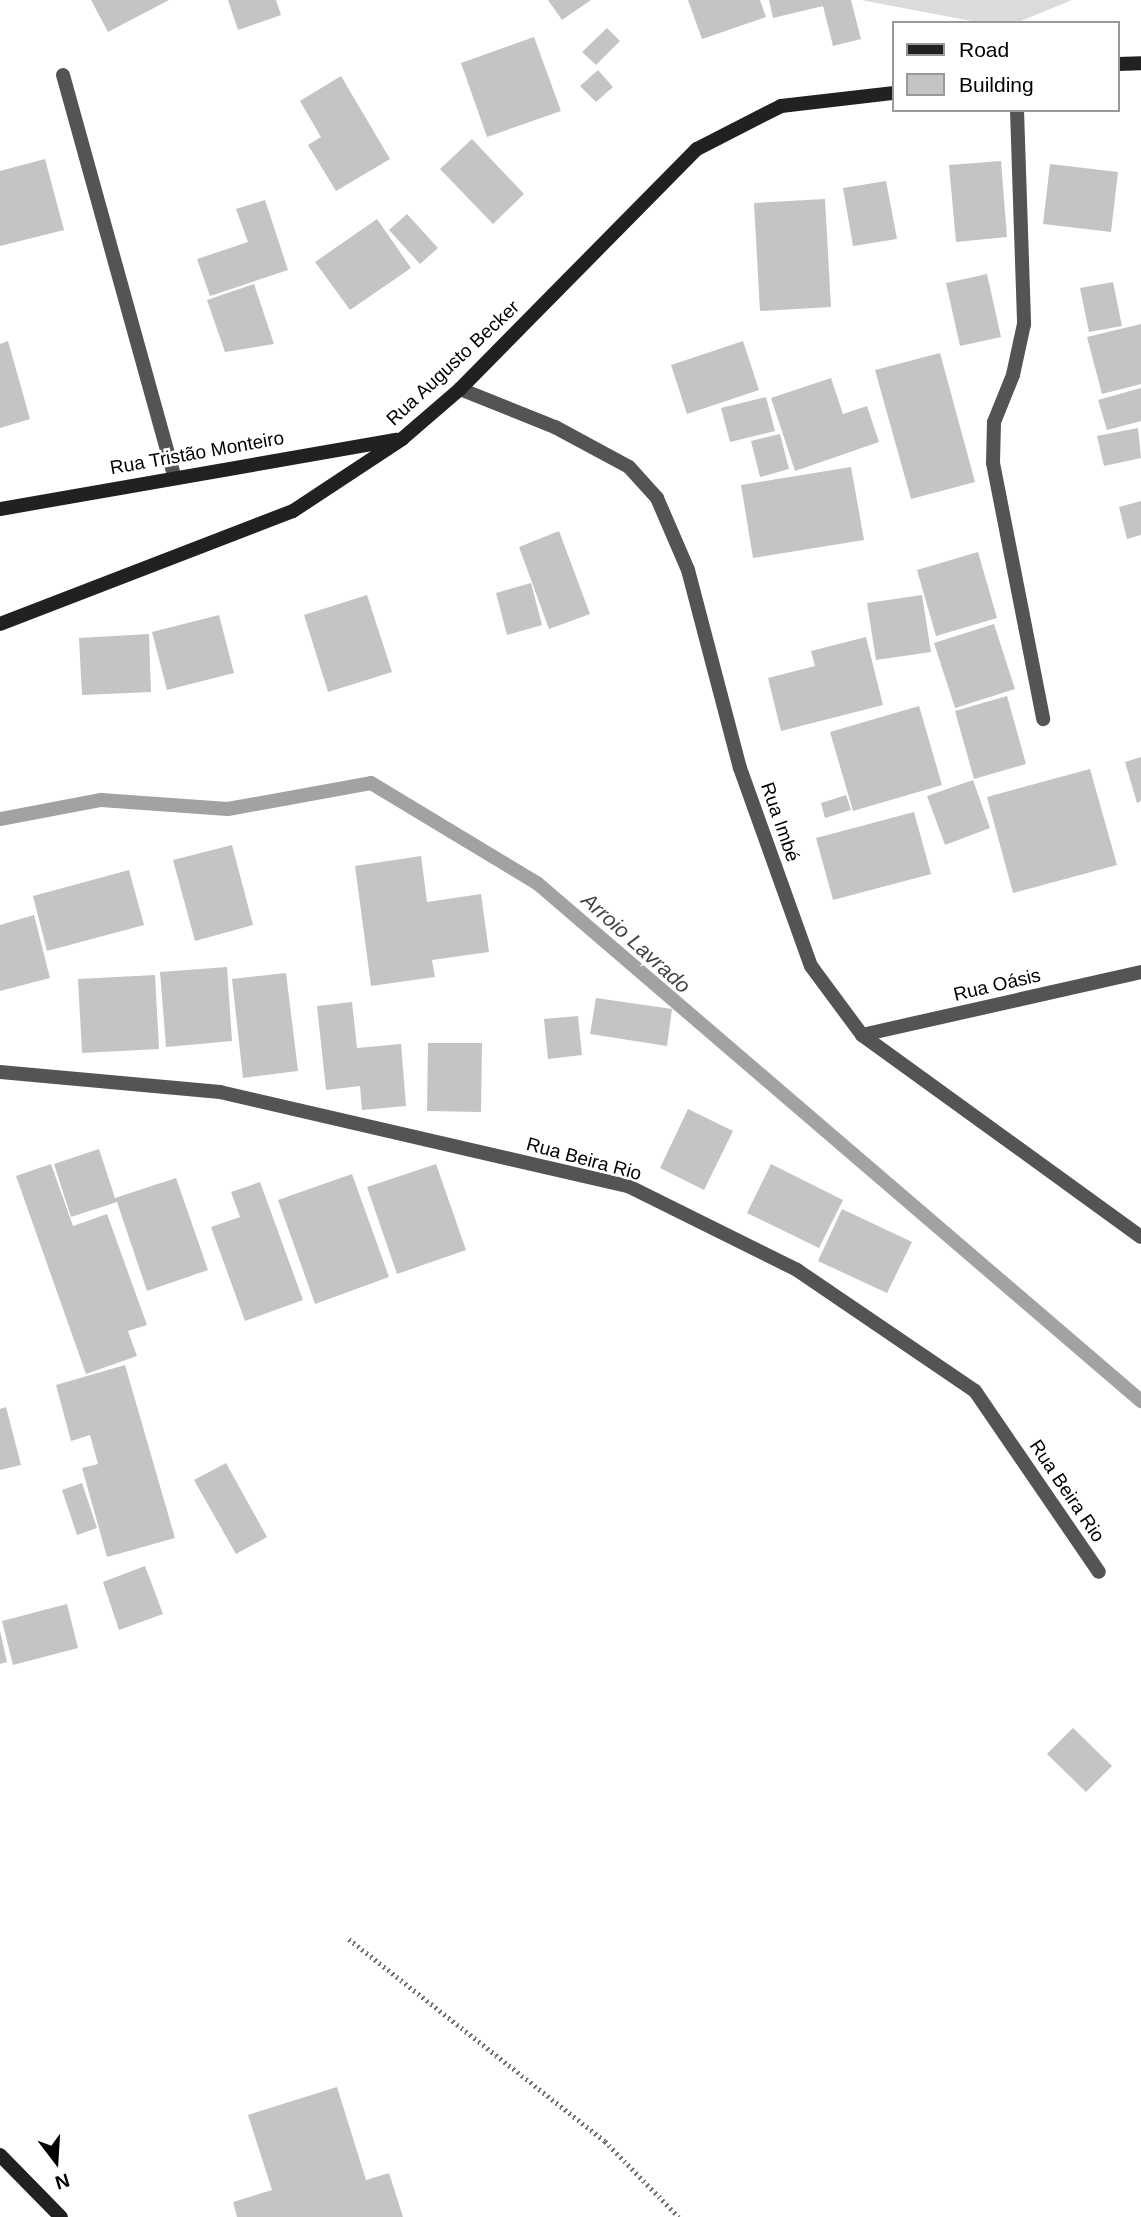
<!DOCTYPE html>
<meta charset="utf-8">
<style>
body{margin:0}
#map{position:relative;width:1141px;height:2217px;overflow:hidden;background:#fff;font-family:Helvetica,sans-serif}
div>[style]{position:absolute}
.green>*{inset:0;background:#dbdbdb}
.stream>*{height:14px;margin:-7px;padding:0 7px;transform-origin:7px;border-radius:7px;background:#a2a2a2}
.building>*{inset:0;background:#c4c4c4}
.path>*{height:4.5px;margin-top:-2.25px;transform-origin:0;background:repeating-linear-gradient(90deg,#767676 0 2px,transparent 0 5.5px)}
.lane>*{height:14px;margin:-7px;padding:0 7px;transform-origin:7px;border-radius:7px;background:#545454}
.street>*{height:14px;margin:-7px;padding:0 7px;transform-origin:7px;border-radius:7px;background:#545454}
.secondary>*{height:14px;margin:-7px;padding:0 7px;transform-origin:7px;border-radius:7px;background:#212121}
span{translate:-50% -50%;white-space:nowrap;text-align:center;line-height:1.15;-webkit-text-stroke:5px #fff;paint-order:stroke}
.street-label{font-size:19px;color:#000}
.water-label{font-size:21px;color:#434343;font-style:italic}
.legend{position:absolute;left:892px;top:21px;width:228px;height:91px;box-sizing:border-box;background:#fff;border:2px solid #999;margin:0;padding:9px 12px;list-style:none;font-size:21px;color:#000}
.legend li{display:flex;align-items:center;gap:14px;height:35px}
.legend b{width:35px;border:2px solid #999}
.north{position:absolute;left:21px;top:2126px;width:70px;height:70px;-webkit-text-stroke:5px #fff;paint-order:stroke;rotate:163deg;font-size:19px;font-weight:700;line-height:28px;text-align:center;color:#000}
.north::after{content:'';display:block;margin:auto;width:24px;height:32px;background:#000;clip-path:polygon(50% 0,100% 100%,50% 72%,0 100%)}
</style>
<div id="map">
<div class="green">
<i style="clip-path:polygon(861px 0,1072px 0,1016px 23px,982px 23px)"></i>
</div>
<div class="stream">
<i style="left:0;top:819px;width:103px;rotate:-10.7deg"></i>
<i style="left:101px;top:800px;width:127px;rotate:4.1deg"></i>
<i style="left:228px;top:809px;width:145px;rotate:-10.3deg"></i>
<i style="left:371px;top:783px;width:194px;rotate:31.1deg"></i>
<i style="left:537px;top:883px;width:796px;rotate:40.62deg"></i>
</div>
<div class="building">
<i style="clip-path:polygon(91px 0,169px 0,108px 32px)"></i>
<i style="clip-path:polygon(228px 0,276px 0,281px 15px,238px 30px)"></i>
<i style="clip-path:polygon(548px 0,591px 0,562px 20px)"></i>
<i style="clip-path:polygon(688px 0,760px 0,766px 17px,702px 39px)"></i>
<i style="clip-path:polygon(769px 0,851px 0,861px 39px,833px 46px,823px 6px,773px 18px)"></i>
<i style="clip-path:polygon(607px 28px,620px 41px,596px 65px,582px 52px)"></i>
<i style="clip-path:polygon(534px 37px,561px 111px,487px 137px,461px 63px)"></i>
<i style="clip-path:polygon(598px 70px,613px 87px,596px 102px,580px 86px)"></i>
<i style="clip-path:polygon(341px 76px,390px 159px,336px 191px,308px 145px,321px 137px,300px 101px)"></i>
<i style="clip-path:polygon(472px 139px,524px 194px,493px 224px,440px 169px)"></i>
<i style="clip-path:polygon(45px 159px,64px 230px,0 246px,0 171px)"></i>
<i style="clip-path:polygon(1001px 161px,1007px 237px,956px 242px,949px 165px)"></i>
<i style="clip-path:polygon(1050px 164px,1118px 172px,1111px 232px,1043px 224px)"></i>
<i style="clip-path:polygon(886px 181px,897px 239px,853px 246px,843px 188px)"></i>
<i style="clip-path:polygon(825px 199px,831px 307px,760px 311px,754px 203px)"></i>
<i style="clip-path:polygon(265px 200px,288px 270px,210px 296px,197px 259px,248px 242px,236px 209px)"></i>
<i style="clip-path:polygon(407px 214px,438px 248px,420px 264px,389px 230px)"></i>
<i style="clip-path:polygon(377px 219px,411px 268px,350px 310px,315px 262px)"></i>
<i style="clip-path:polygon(987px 274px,1001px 337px,960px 346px,946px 283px)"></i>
<i style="clip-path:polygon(1113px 282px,1122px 326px,1089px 332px,1080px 288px)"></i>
<i style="clip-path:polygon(254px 284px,274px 344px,225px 352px,207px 300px)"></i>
<i style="clip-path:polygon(1141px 324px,1141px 384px,1102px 394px,1087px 337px)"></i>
<i style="clip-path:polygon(8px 341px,30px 419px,0 428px,0 344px)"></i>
<i style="clip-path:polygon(743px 341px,759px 390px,687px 414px,671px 365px)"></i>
<i style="clip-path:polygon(940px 353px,975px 482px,911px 499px,875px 370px)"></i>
<i style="clip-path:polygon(831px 378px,843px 414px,867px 406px,879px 442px,795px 471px,771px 398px)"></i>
<i style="clip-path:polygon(1141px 388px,1141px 421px,1107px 430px,1098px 400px)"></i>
<i style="clip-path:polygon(766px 397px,775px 431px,730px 442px,721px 408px)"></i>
<i style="clip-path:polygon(1138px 428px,1141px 458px,1104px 466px,1097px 436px)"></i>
<i style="clip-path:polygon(780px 434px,789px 469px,760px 477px,751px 441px)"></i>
<i style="clip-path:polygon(851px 467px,864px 540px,753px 558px,741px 485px)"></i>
<i style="clip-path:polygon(1141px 501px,1141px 535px,1127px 539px,1119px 507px)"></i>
<i style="clip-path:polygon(559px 531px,590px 614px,549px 629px,519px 547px)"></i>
<i style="clip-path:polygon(978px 552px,997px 618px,936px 636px,917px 570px)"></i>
<i style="clip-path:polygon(531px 583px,542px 625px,507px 635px,496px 593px)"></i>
<i style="clip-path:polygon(367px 595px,392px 672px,328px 692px,304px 615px)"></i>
<i style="clip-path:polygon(922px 595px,931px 652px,876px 660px,867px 603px)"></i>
<i style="clip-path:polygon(219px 615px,234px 673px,167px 690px,152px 632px)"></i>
<i style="clip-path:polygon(994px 624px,1015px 689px,955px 708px,934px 643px)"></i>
<i style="clip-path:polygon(149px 634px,151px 692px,82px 695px,79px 638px)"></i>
<i style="clip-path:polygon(866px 637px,883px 705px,781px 731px,768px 678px,815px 666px,811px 651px)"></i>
<i style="clip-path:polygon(1007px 696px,1026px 764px,974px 779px,955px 711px)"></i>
<i style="clip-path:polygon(919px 706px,942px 785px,853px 811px,830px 732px)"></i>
<i style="clip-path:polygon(1141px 757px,1141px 801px,1137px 803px,1125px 762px)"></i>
<i style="clip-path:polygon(1090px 769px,1117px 865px,1013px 893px,987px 797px)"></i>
<i style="clip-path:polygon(973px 780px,990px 828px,945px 845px,927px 796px)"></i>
<i style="clip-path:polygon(846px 795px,851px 810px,825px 818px,821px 803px)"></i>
<i style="clip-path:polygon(914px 812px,931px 874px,833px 900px,816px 838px)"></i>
<i style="clip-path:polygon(232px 845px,253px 925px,195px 941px,173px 860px)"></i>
<i style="clip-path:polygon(421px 856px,427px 902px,481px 894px,489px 952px,432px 960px,435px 977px,371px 986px,355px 866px)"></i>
<i style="clip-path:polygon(129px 870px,144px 925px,47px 951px,33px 896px)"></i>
<i style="clip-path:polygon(34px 915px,50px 978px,0 991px,0 925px)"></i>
<i style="clip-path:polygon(227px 967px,232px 1041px,166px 1047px,160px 972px)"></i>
<i style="clip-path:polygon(286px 973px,298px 1071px,243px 1078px,232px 979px)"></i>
<i style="clip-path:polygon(155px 975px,159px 1049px,82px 1053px,78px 979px)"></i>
<i style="clip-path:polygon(596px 998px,672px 1009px,667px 1046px,590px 1034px)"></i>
<i style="clip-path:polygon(352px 1002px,357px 1048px,401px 1044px,406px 1106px,362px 1110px,360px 1086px,326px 1090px,317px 1006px)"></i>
<i style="clip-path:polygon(578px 1016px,582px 1055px,548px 1059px,544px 1019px)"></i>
<i style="clip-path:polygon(428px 1043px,482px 1043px,481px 1112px,427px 1111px)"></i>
<i style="clip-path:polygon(688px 1109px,733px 1131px,704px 1190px,660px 1168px)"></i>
<i style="clip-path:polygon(99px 1149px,115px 1198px,176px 1178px,208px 1270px,147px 1291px,117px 1202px,71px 1217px,54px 1164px)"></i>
<i style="clip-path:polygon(51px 1164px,73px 1226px,107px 1214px,147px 1325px,128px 1331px,137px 1356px,86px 1374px,16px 1176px)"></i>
<i style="clip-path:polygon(436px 1164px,466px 1250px,397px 1274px,367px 1187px)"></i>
<i style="clip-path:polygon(771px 1164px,843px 1200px,819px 1248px,747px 1213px)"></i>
<i style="clip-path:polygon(352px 1174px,389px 1277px,315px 1304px,278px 1200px)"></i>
<i style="clip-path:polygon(260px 1182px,303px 1300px,245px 1321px,211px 1227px,240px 1217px,231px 1192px)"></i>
<i style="clip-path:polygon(842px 1209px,912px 1242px,887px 1293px,818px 1261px)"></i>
<i style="clip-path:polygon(125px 1365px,175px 1538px,107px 1557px,82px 1468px,98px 1464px,90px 1435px,71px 1441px,56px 1385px)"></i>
<i style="clip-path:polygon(6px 1407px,21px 1465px,0 1470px,0 1409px)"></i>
<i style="clip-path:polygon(226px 1463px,267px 1537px,236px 1554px,194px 1480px)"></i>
<i style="clip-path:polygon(82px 1483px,97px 1528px,77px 1535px,62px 1490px)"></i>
<i style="clip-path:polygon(145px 1566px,163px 1614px,119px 1630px,103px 1582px)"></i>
<i style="clip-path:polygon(67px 1604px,78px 1648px,13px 1665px,2px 1621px)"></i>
<i style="clip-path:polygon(0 1631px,7px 1662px,0 1664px)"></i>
<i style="clip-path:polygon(1073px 1728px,1112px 1766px,1086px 1792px,1047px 1754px)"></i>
<i style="clip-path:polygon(337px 2087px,366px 2180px,389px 2173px,403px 2217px,237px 2217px,233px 2202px,272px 2190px,248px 2115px)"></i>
</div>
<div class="path">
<i style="left:349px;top:1939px;width:326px;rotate:38.3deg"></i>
<i style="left:605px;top:2141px;width:106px;rotate:45.8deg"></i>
</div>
<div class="lane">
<i style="left:63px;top:75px;width:415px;rotate:74.5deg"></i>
</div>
<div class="street">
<i style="left:1017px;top:110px;width:214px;rotate:88.1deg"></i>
<i style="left:1024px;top:324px;width:52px;rotate:102.2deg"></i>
<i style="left:1013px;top:375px;width:51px;rotate:112deg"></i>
<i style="left:994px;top:422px;width:41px;rotate:91.4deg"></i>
<i style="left:993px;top:463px;width:261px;rotate:78.9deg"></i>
<i style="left:460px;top:389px;width:102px;rotate:21.8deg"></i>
<i style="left:555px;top:427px;width:84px;rotate:28.4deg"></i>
<i style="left:629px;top:467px;width:42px;rotate:47.9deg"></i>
<i style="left:657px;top:498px;width:78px;rotate:66.7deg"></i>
<i style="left:688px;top:570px;width:205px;rotate:75.3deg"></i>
<i style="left:740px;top:768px;width:210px;rotate:70.3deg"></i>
<i style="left:811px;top:966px;width:86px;rotate:53.5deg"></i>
<i style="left:862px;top:1035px;width:344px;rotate:35.9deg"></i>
<i style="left:862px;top:1035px;width:286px;rotate:-12.7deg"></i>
<i style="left:0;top:1072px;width:221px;rotate:5.2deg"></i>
<i style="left:220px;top:1092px;width:419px;rotate:13deg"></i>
<i style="left:628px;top:1186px;width:189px;rotate:26.4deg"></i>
<i style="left:797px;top:1270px;width:215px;rotate:34.2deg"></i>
<i style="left:975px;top:1391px;width:219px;rotate:55.6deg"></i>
</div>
<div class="secondary">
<i style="left:1118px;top:64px;width:23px;rotate:-2deg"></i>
<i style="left:0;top:509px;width:403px;rotate:-9.9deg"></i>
<i style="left:0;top:624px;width:314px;rotate:-21.1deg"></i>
<i style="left:293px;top:511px;width:131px;rotate:-33.4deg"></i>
<i style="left:402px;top:439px;width:77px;rotate:-40.8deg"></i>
<i style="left:460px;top:389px;width:337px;rotate:-45.4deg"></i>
<i style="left:697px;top:149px;width:94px;rotate:-27.1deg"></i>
<i style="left:781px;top:106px;width:114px;rotate:-6.6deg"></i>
<i style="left:0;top:2155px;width:87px;rotate:45.5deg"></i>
</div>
<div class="street-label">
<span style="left:453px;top:363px;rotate:-43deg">Rua Augusto Becker</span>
<span style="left:197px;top:453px;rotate:-10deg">Rua Tristão Monteiro</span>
<span style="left:780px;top:822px;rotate:71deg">Rua Imbé</span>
<span style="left:997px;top:985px;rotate:-13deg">Rua Oásis</span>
<span style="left:584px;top:1159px;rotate:15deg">Rua Beira Rio</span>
<span style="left:1067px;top:1491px;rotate:56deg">Rua Beira Rio</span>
</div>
<div class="water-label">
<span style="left:636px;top:943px;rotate:42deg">Arroio Lavrado</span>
</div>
<ul class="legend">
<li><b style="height:9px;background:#212121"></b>Road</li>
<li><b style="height:19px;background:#c4c4c4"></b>Building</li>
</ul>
<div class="north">N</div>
</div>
